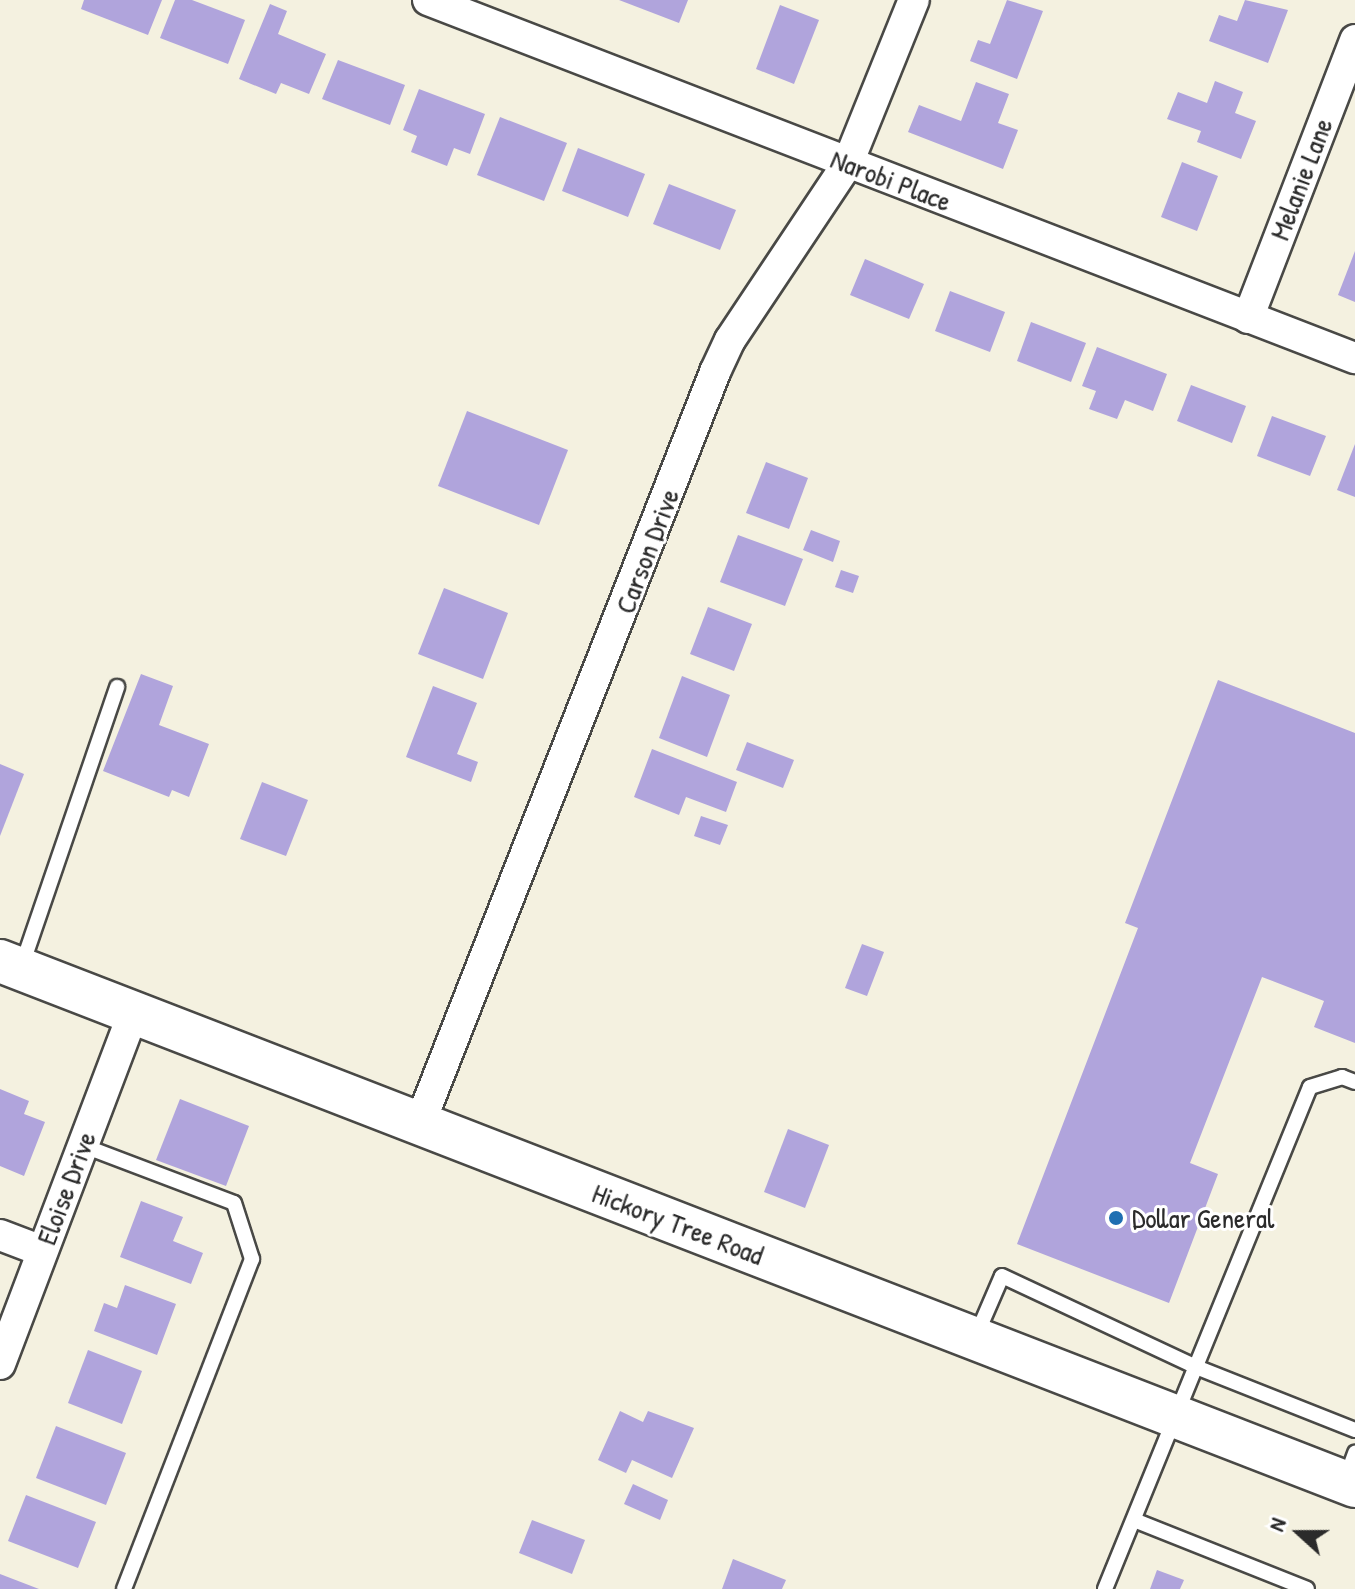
<!DOCTYPE html>
<style>
body{margin:0}
#map{position:relative;width:1355px;height:1589px;overflow:hidden;background:#f4f1e0;font-family:"Patrick Hand",sans-serif}
div>[style]{position:absolute}
.building>*{inset:0;background:#b0a4dc}
.roads{filter:drop-shadow(2px 0 #494946) drop-shadow(-2px 0 #494946) drop-shadow(0 2px #494946) drop-shadow(0 -2px #494946)}
.lane>*{height:14px;margin:-7px;padding:0 7px;transform-origin:7px;border-radius:7px;background:#fff}
.street>*{height:30px;margin:-15px;padding:0 15px;transform-origin:15px;border-radius:15px;background:#fff}
.secondary>*{height:42px;margin:-21px;padding:0 21px;transform-origin:21px;border-radius:21px;background:#fff}
.dots>*{width:22px;height:22px;translate:-50% -50%;box-sizing:border-box;border:4px solid #fff;border-radius:50%}
span{translate:-50% -50%;white-space:nowrap;text-align:center;line-height:1.15;-webkit-text-stroke:6px #fff;paint-order:stroke}
.street-label{font-size:28px;color:#2b2b2b}
.poi-label{font-size:28px;color:#2b2b2b}
.left{translate:0 -50%;text-align:left}
.north{position:absolute;left:1259px;top:1493px;width:80px;height:80px;-webkit-text-stroke:6px #fff;paint-order:stroke;rotate:291deg;font-size:22px;font-weight:700;line-height:32px;text-align:center;color:#2b2b2b}
.north::after{content:'';display:block;margin:auto;width:28px;height:36px;background:#2b2b2b;clip-path:polygon(50% 0,100% 100%,50% 72%,0 100%)}
</style>
<div id="map">
<div class="building">
<i style="clip-path:polygon(84px 0,162px 0,148px 35px,81px 9px)"></i>
<i style="clip-path:polygon(175px 0,192px 0,245px 20px,228px 64px,160px 38px)"></i>
<i style="clip-path:polygon(619px 0,688px 0,679px 23px)"></i>
<i style="clip-path:polygon(1007px 0,1043px 11px,1017px 79px,970px 61px,978px 40px,990px 44px)"></i>
<i style="clip-path:polygon(1245px 0,1288px 10px,1268px 63px,1209px 41px,1219px 15px,1237px 21px)"></i>
<i style="clip-path:polygon(270px 4px,287px 11px,278px 34px,326px 54px,309px 94px,281px 83px,276px 94px,239px 79px)"></i>
<i style="clip-path:polygon(780px 5px,819px 20px,794px 84px,756px 69px)"></i>
<i style="clip-path:polygon(338px 60px,405px 85px,390px 125px,322px 99px)"></i>
<i style="clip-path:polygon(1215px 81px,1243px 92px,1235px 113px,1256px 121px,1241px 159px,1197px 142px,1201px 131px,1167px 119px,1178px 92px,1207px 103px)"></i>
<i style="clip-path:polygon(976px 82px,1009px 94px,998px 123px,1018px 130px,1003px 169px,908px 132px,919px 105px,961px 121px)"></i>
<i style="clip-path:polygon(419px 89px,485px 114px,470px 154px,454px 148px,447px 166px,411px 152px,417px 136px,403px 130px)"></i>
<i style="clip-path:polygon(500px 117px,567px 143px,544px 201px,477px 175px)"></i>
<i style="clip-path:polygon(578px 148px,645px 174px,628px 217px,562px 191px)"></i>
<i style="clip-path:polygon(1182px 162px,1218px 176px,1197px 231px,1161px 217px)"></i>
<i style="clip-path:polygon(669px 184px,736px 210px,720px 250px,653px 224px)"></i>
<i style="clip-path:polygon(1355px 251px,1355px 302px,1338px 295px)"></i>
<i style="clip-path:polygon(865px 259px,924px 284px,909px 319px,850px 295px)"></i>
<i style="clip-path:polygon(950px 291px,1005px 312px,990px 352px,935px 331px)"></i>
<i style="clip-path:polygon(1031px 322px,1086px 343px,1071px 382px,1017px 361px)"></i>
<i style="clip-path:polygon(1097px 347px,1167px 374px,1153px 411px,1125px 400px,1117px 419px,1089px 409px,1096px 391px,1082px 386px)"></i>
<i style="clip-path:polygon(1191px 385px,1246px 406px,1232px 443px,1177px 421px)"></i>
<i style="clip-path:polygon(467px 411px,568px 450px,539px 525px,438px 486px)"></i>
<i style="clip-path:polygon(1272px 416px,1326px 436px,1310px 476px,1257px 456px)"></i>
<i style="clip-path:polygon(1355px 444px,1355px 497px,1337px 490px)"></i>
<i style="clip-path:polygon(766px 462px,808px 478px,789px 529px,746px 513px)"></i>
<i style="clip-path:polygon(811px 530px,840px 541px,833px 562px,803px 550px)"></i>
<i style="clip-path:polygon(738px 535px,803px 559px,785px 606px,720px 582px)"></i>
<i style="clip-path:polygon(841px 570px,859px 576px,853px 593px,835px 587px)"></i>
<i style="clip-path:polygon(444px 588px,508px 613px,483px 679px,418px 654px)"></i>
<i style="clip-path:polygon(708px 607px,752px 624px,734px 671px,690px 654px)"></i>
<i style="clip-path:polygon(141px 674px,173px 686px,159px 725px,209px 744px,189px 797px,172px 790px,169px 797px,103px 771px)"></i>
<i style="clip-path:polygon(682px 676px,730px 695px,707px 757px,659px 738px)"></i>
<i style="clip-path:polygon(1218px 680px,1355px 733px,1355px 1043px,1314px 1027px,1324px 1001px,1262px 977px,1190px 1163px,1218px 1174px,1169px 1303px,1017px 1244px,1138px 928px,1125px 923px)"></i>
<i style="clip-path:polygon(433px 686px,477px 703px,457px 754px,478px 762px,471px 782px,406px 757px)"></i>
<i style="clip-path:polygon(747px 742px,794px 760px,783px 788px,736px 770px)"></i>
<i style="clip-path:polygon(652px 749px,737px 782px,726px 812px,686px 797px,679px 815px,634px 797px)"></i>
<i style="clip-path:polygon(0 764px,24px 774px,0 836px)"></i>
<i style="clip-path:polygon(262px 782px,308px 800px,286px 856px,240px 839px)"></i>
<i style="clip-path:polygon(701px 816px,728px 825px,720px 845px,694px 836px)"></i>
<i style="clip-path:polygon(862px 944px,884px 952px,867px 996px,845px 988px)"></i>
<i style="clip-path:polygon(0 1089px,29px 1101px,24px 1114px,45px 1122px,24px 1176px,0 1166px)"></i>
<i style="clip-path:polygon(180px 1099px,249px 1126px,226px 1186px,156px 1160px)"></i>
<i style="clip-path:polygon(788px 1129px,829px 1145px,805px 1208px,764px 1192px)"></i>
<i style="clip-path:polygon(141px 1201px,183px 1217px,173px 1241px,203px 1253px,191px 1284px,120px 1257px)"></i>
<i style="clip-path:polygon(125px 1285px,176px 1304px,157px 1355px,94px 1331px,104px 1303px,117px 1308px)"></i>
<i style="clip-path:polygon(88px 1350px,142px 1371px,122px 1424px,68px 1403px)"></i>
<i style="clip-path:polygon(620px 1411px,643px 1422px,648px 1411px,694px 1428px,672px 1478px,632px 1460px,626px 1473px,598px 1460px)"></i>
<i style="clip-path:polygon(56px 1426px,126px 1453px,106px 1505px,36px 1478px)"></i>
<i style="clip-path:polygon(633px 1484px,668px 1500px,660px 1520px,624px 1504px)"></i>
<i style="clip-path:polygon(26px 1495px,96px 1522px,78px 1568px,8px 1541px)"></i>
<i style="clip-path:polygon(532px 1520px,585px 1540px,572px 1574px,519px 1553px)"></i>
<i style="clip-path:polygon(733px 1559px,786px 1580px,782px 1589px,722px 1589px)"></i>
<i style="clip-path:polygon(1157px 1570px,1184px 1580px,1180px 1589px,1150px 1589px)"></i>
<i style="clip-path:polygon(0 1574px,39px 1589px,0 1589px)"></i>
</div>
<div class="roads">
<div class="lane">
<i style="left:22px;top:965px;width:294px;rotate:-71.1deg"></i>
<i style="left:84px;top:1146px;width:160px;rotate:20.8deg"></i>
<i style="left:234px;top:1203px;width:59px;rotate:72.2deg"></i>
<i style="left:252px;top:1259px;width:354px;rotate:111.2deg"></i>
<i style="left:976px;top:1336px;width:65px;rotate:-66.6deg"></i>
<i style="left:1002px;top:1276px;width:214px;rotate:25.1deg"></i>
<i style="left:1196px;top:1367px;width:171px;rotate:21.6deg"></i>
<i style="left:1346px;top:1478px;width:27px;rotate:-70deg"></i>
<i style="left:1134px;top:1520px;width:186px;rotate:21.7deg"></i>
<i style="left:1105px;top:1589px;width:542px;rotate:-67.79deg"></i>
<i style="left:1310px;top:1087px;width:34px;rotate:-17deg"></i>
<i style="left:1342px;top:1077px;width:14px;rotate:21deg"></i>
</div>
<div class="street">
<i style="left:428px;top:0;width:994px;rotate:21.12deg"></i>
<i style="left:1248px;top:318px;width:298px;rotate:-68.9deg"></i>
<i style="left:420px;top:1123px;width:807px;rotate:-68.55deg"></i>
<i style="left:715px;top:372px;width:35px;rotate:-65deg"></i>
<i style="left:730px;top:340px;width:213px;rotate:-56.3deg"></i>
<i style="left:848px;top:163px;width:176px;rotate:-68deg"></i>
<i style="left:0;top:1235px;width:45px;rotate:20.9deg"></i>
<i style="left:0;top:1364px;width:375px;rotate:-69.2deg"></i>
</div>
<div class="secondary">
<i style="left:0;top:961px;width:1453px;rotate:21.18deg"></i>
</div>
</div>
<div class="dots">
<i style="left:1116px;top:1218px;background:#1f6fb2"></i>
</div>
<div class="street-label">
<span style="left:1301px;top:179px;rotate:-69deg">Melanie Lane</span>
<span style="left:891px;top:180px;rotate:21deg">Narobi Place</span>
<span style="left:647px;top:551px;rotate:-69deg">Carson Drive</span>
<span style="left:66px;top:1188px;rotate:-69deg">Eloise Drive</span>
<span style="left:678px;top:1224px;rotate:21deg">Hickory Tree Road</span>
</div>
<div class="poi-label">
<span class="left" style="left:1132px;top:1218px">Dollar General</span>
</div>
<div class="north">N</div>
</div>
